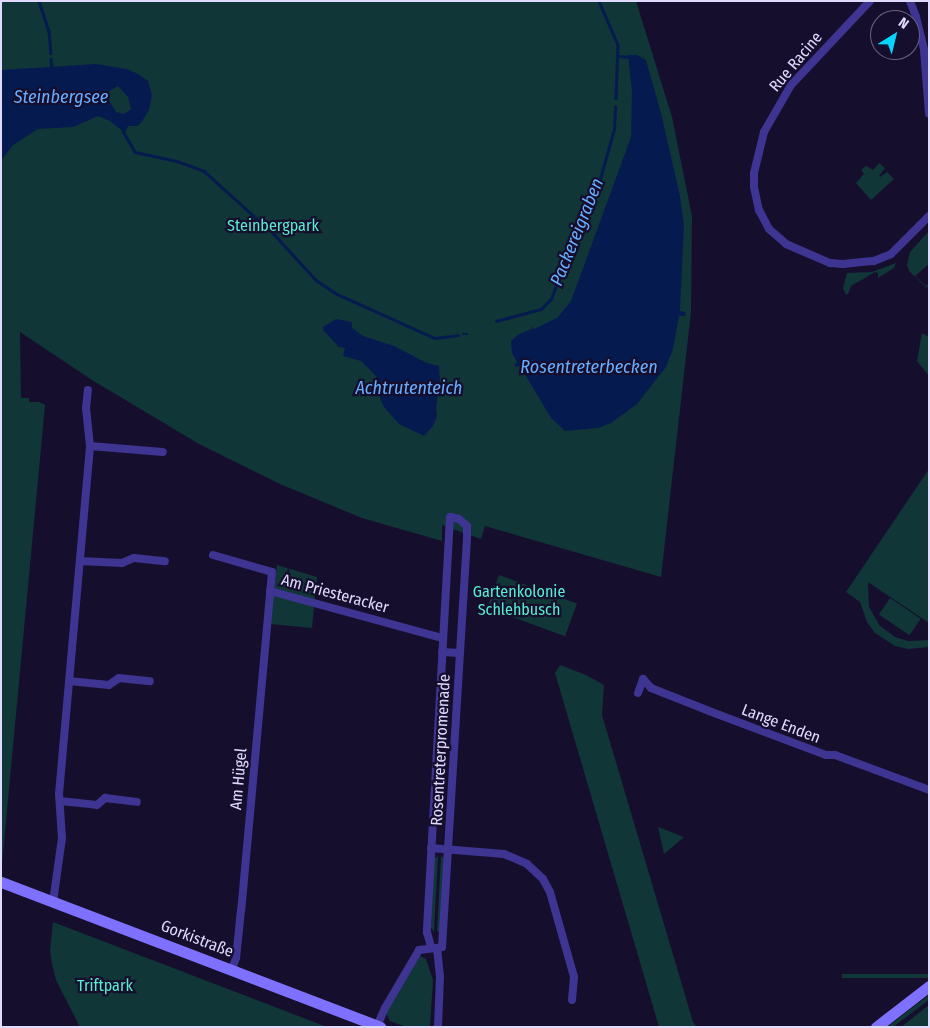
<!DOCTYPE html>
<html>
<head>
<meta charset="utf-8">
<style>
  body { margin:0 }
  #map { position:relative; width:930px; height:1028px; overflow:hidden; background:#160e2d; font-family:"Fira Sans Condensed",sans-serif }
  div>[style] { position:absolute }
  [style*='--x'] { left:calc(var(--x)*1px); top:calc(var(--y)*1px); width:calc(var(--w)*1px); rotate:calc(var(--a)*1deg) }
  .green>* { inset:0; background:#103638; transform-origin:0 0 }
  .water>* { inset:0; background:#051b4f }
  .stream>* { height:2.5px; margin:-1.25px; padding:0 1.25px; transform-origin:1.25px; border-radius:1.25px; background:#051b4f }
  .street>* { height:8px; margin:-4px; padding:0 4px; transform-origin:4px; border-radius:4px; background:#3e3491 }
  .secondary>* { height:11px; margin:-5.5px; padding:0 5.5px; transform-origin:5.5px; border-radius:5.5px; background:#7f71ff }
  span { translate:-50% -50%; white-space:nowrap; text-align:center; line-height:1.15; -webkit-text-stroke:4.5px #160e2d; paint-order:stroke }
  .street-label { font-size:16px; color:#e1daff }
  .park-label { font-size:16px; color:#58edd2 }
  .water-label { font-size:18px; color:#68aeff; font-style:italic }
  .frame { position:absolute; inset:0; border:2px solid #e1daff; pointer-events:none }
  .north { position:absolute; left:870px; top:10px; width:50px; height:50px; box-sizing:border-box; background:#160e2d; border:1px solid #676081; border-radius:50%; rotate:36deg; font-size:14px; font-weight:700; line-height:20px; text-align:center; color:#e1daff }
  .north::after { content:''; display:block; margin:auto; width:18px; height:22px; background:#06d4ff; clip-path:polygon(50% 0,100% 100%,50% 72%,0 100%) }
</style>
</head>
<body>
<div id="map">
  <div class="green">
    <i style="clip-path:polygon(1px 1px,636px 1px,672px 117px,692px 216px,691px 312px,661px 577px,485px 526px,481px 539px,442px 525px,442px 541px,362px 518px,280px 484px,199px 444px,92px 380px,20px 332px,21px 398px,29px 398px,29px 402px,39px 402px,45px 405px,1px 874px)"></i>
    <i style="clip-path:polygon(879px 163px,885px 168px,879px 176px,880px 177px,887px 172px,894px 179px,871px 200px,856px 183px,864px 174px,861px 170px,866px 166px,873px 170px)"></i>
    <i style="clip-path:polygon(929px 231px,928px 265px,915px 276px,926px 286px,929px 283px,927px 288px,909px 271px,907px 265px,910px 252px)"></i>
    <i style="clip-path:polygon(896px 263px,894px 268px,878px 278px,878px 273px,875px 272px,851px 286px,848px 294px,846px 295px,843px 288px,847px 273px,872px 272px)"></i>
    <i style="clip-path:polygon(922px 333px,929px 337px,929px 376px,917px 361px)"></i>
    <i style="clip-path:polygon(929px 469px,929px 623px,868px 582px,869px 607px,880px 626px,895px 637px,908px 641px,929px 640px,929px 647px,908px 649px,895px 646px,875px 633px,867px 622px,860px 602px,846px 592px)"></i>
    <i style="clip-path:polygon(277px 565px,317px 577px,312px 628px,270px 624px)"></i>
    <i style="left:499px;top:575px;width:83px;height:35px;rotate:20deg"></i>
    <i style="left:890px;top:598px;width:37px;height:20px;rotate:34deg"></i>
    <i style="clip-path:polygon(560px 665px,586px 675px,604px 685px,602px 715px,693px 1022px,697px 1027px,659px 1027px,555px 673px)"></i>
    <i style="clip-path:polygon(658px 827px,684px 837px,664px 854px)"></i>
    <i style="clip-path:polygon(438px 856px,434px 932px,431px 928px,434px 859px)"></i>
    <i style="clip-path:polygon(441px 856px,445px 858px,440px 931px,437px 932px)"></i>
    <i style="clip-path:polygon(53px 922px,327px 1027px,80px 1027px,56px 980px,52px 964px,50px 950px)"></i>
    <i style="clip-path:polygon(420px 956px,426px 959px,433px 980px,430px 1027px,406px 1027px,390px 1021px,386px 1013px)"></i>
    <i style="left:929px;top:974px;width:4px;height:87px;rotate:90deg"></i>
    <i style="clip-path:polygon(929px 995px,929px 1000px,893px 1027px,887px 1027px)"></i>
    <i style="clip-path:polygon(929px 1005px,929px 1027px,901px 1027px)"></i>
  </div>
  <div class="water">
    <i style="clip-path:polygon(628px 55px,637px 55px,646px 60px,661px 113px,680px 196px,684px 225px,680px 311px,686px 312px,685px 316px,679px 316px,673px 349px,666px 367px,637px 404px,611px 423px,598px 428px,565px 431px,551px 418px,520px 366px,516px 367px,514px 365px,517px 362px,512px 353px,511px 341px,519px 334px,532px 329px,531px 326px,534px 329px,557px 318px,571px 301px,631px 137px,632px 91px)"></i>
    <i style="clip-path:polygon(evenodd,96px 64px,127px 69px,138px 74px,148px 81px,152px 95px,149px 110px,141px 123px,137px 126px,128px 126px,125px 133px,110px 121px,98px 116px,73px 127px,38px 129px,13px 145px,1px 161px,1px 70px,96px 64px,118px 86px,128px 97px,131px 109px,124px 114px,116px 112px,110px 102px,108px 92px,118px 86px)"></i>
    <i style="clip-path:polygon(336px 319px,352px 322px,352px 328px,363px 336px,394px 346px,427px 363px,439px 366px,440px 381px,436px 408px,437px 416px,433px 426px,424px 436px,399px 424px,384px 407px,376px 388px,376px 376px,361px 361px,343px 356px,345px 348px,339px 347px,323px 330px,323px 327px)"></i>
  </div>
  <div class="stream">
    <i style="--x:39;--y:1;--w:32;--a:72"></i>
    <i style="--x:49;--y:31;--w:22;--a:85"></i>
    <i style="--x:599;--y:1;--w:48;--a:66.6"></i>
    <i style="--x:618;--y:45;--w:53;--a:92.2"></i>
    <i style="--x:618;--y:56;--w:13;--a:4"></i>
    <i style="--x:51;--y:59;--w:9;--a:84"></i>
    <i style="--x:123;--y:131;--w:24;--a:60"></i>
    <i style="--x:135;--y:152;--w:43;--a:12.1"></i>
    <i style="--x:177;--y:161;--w:29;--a:20"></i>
    <i style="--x:204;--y:171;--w:94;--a:42"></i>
    <i style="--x:274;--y:234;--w:62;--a:47.6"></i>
    <i style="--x:316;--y:280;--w:25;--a:34"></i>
    <i style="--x:337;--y:294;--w:107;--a:24.2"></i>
    <i style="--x:435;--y:338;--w:23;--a:-7"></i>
    <i style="--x:496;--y:321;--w:47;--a:-14.9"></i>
    <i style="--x:541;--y:309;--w:14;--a:-45"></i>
    <i style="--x:551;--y:299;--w:111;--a:-69.4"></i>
    <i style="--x:590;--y:195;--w:6;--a:-31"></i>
    <i style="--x:595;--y:192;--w:7;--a:-63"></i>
    <i style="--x:598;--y:186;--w:59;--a:-74.3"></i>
    <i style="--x:614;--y:129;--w:22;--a:-87"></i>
    <i style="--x:463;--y:334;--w:4;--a:0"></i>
  </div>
  <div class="street">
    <i style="--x:870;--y:1;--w:115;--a:133.2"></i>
    <i style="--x:791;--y:85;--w:54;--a:119.9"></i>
    <i style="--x:764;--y:132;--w:42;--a:103.7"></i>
    <i style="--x:754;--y:173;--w:14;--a:90"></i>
    <i style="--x:754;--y:187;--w:24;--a:78"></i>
    <i style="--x:759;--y:210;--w:21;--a:62"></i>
    <i style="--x:769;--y:229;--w:23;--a:41"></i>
    <i style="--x:786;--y:244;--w:48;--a:23.4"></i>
    <i style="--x:830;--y:263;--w:13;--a:4"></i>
    <i style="--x:843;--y:264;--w:31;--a:-6"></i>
    <i style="--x:874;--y:261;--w:18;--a:-22"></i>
    <i style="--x:891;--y:254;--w:54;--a:-45"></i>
    <i style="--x:910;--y:1;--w:17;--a:69"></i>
    <i style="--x:916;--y:17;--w:34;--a:76"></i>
    <i style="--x:924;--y:50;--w:64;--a:85.5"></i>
    <i style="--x:90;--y:446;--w:73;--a:4.7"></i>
    <i style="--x:213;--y:555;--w:61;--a:16.1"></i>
    <i style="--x:272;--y:572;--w:339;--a:95.2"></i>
    <i style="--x:241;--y:910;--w:48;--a:95.9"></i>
    <i style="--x:236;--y:958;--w:12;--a:110"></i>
    <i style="--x:80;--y:561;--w:42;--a:2.7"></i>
    <i style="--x:122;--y:563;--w:13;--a:-23"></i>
    <i style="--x:134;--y:558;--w:31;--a:6"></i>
    <i style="--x:270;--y:591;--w:178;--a:15.3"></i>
    <i style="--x:442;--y:652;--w:18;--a:3"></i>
    <i style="--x:69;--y:681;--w:40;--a:5.7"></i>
    <i style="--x:109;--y:685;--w:12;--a:-35"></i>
    <i style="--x:119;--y:678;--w:31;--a:6"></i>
    <i style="--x:638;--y:693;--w:15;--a:-70"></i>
    <i style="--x:643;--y:679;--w:12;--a:48"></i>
    <i style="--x:651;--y:688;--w:62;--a:21.6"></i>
    <i style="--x:709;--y:711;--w:125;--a:20.6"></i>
    <i style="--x:826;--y:755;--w:9;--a:0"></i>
    <i style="--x:835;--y:755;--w:100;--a:20.4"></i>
    <i style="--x:60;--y:801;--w:37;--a:6"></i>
    <i style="--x:97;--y:805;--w:11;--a:-41"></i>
    <i style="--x:105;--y:798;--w:32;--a:7"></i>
    <i style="--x:431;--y:848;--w:73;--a:4.7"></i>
    <i style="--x:504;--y:854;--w:25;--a:23"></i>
    <i style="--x:527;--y:864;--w:22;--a:43"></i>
    <i style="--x:543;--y:879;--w:15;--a:62"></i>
    <i style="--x:550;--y:892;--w:88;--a:74.2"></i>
    <i style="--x:574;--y:977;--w:23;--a:95"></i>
    <i style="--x:53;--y:902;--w:65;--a:-82"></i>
    <i style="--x:62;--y:838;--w:44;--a:-93.9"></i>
    <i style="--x:59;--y:794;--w:349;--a:-84.9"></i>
    <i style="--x:90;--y:446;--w:38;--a:-96"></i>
    <i style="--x:86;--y:408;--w:18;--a:-84"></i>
    <i style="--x:437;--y:948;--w:29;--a:84"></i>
    <i style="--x:440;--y:977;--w:50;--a:92.3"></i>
    <i style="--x:377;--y:1026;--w:20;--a:-66"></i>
    <i style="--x:385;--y:1008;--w:67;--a:-59.6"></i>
    <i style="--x:419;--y:950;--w:23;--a:-7"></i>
    <i style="--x:442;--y:947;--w:410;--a:-86.5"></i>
    <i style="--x:467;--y:538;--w:12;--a:-90"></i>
    <i style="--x:467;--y:526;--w:11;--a:-139"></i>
    <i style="--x:459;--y:519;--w:9;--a:-167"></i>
    <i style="--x:450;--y:517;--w:416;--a:93.2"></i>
    <i style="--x:427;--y:932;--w:16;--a:75"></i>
  </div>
  <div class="secondary">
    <i style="--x:1;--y:882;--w:406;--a:20.9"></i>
    <i style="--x:876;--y:1027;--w:67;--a:-37.7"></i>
  </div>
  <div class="street-label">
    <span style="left:796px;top:62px;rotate:-50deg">Rue Racine</span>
    <span style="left:335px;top:594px;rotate:15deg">Am Priesteracker</span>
    <span style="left:781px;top:724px;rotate:21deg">Lange Enden</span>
    <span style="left:441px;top:750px;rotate:-87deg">Rosentreterpromenade</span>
    <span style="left:239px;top:779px;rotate:-85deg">Am Hügel</span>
    <span style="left:197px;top:939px;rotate:21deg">Gorkistraße</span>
  </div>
  <div class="park-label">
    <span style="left:273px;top:226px">Steinbergpark</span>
    <span style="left:519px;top:601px">Gartenkolonie<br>Schlehbusch</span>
    <span style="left:105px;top:986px">Triftpark</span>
  </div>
  <div class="water-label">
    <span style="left:61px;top:97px">Steinbergsee</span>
    <span style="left:577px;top:232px;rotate:-68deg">Packereigraben</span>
    <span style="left:589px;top:367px">Rosentreterbecken</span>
    <span style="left:409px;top:388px">Achtrutenteich</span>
  </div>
  <div class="frame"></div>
  <div class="north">N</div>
</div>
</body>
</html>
